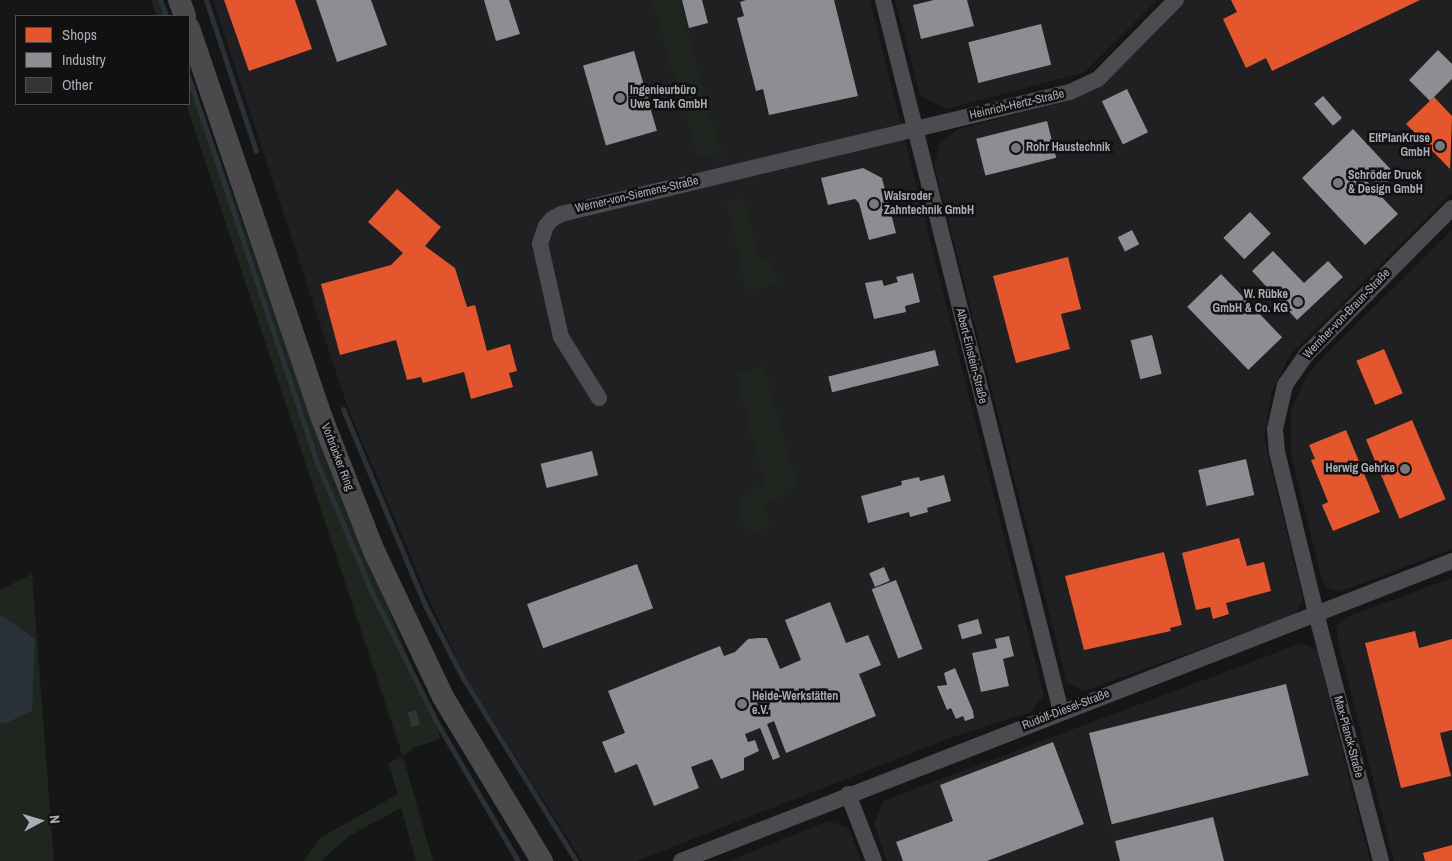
<!DOCTYPE html>
<html>
<head>
<meta charset="utf-8">
<style>
  body { margin:0 }
  #map { position:relative; width:1452px; height:861px; overflow:hidden; background:#161617; font-family:"Archivo Narrow",sans-serif }
  div>[style] { position:absolute }
  [style*='--x'] { left:calc(var(--x)*1px); top:calc(var(--y)*1px); width:calc(var(--w)*1px); rotate:calc(var(--a)*1deg) }
  .built>* { inset:0; background:#202022 }
  .green>* { inset:0; background:#1f251f }
  .water>* { inset:0; background:#2a3238 }
  .shops>* { inset:0; background:#e4572e; transform-origin:0 0 }
  .industry>* { inset:0; background:#8d8d92; transform-origin:0 0 }
  .stream>* { height:5px; margin:-2.5px; padding:0 2.5px; transform-origin:2.5px; border-radius:2.5px; background:#2a3238 }
  .building>* { inset:0; background:#343436; transform-origin:0 0 }
  .minor>* { height:16px; margin:-8px; padding:0 8px; transform-origin:8px; border-radius:8px; background:#4b4c4f }
  .secondary>* { height:22px; margin:-11px; padding:0 11px; transform-origin:11px; border-radius:11px; background:#4a4a4d }
  .dots>* { width:14px; height:14px; translate:-50% -50%; box-sizing:border-box; border:2px solid #111112; border-radius:50% }
  span { translate:-50% -50%; white-space:nowrap; text-align:center; line-height:1.15; -webkit-text-stroke:5px #111112; paint-order:stroke }
  .poi-label { font-size:12px; color:#a8adb7; font-weight:700 }
  .left { translate:0 -50%; text-align:left }
  .right { translate:-100% -50%; text-align:right }
  .street-label { font-size:12px; color:#a8adb7 }
  .legend { position:absolute; left:15px; top:15px; width:175px; height:90px; box-sizing:border-box; background:#111112; border:1px solid #4d4f54; margin:0; padding:6px 9px; list-style:none; font-size:15px; color:#a8adb7 }
  .legend li { display:flex; align-items:center; gap:10px; height:25px }
  .legend b { width:25px; border:1px solid #4d4f54 }
  .north { position:absolute; left:15px; top:796px; width:50px; height:50px; -webkit-text-stroke:4px #111112; paint-order:stroke; rotate:84deg; font-size:14px; font-weight:700; line-height:20px; text-align:center; color:#a8adb7 }
  .north::after { content:''; display:block; margin:auto; width:18px; height:22px; background:#a8adb7; clip-path:polygon(50% 0,100% 100%,50% 72%,0 100%) }
</style>
</head>
<body>
<div id="map">
  <div class="built">
    <i style="clip-path:polygon(213px 0,870px 0,1044px 695px,1031px 712px,950px 738px,637px 861px,582px 861px,466px 678px,426px 593px,347px 405px)"></i>
    <i style="clip-path:polygon(895px 0,1157px 0,1085px 72px,947px 109px,920px 96px)"></i>
    <i style="clip-path:polygon(1181px 0,1452px 0,1452px 193px,1290px 355px,1271px 394px,1264px 438px,1303px 599px,1296px 614px,1084px 691px,1067px 683px,934px 165px,940px 143px,959px 129px,1063px 102px,1096px 89px)"></i>
    <i style="clip-path:polygon(1452px 230px,1452px 549px,1339px 592px,1327px 588px,1322px 580px,1291px 455px,1291px 411px,1307px 375px,1323px 357px)"></i>
    <i style="clip-path:polygon(1452px 578px,1452px 861px,1394px 861px,1338px 643px,1337px 626px,1347px 617px)"></i>
    <i style="clip-path:polygon(1302px 643px,1317px 650px,1370px 861px,887px 861px,874px 824px,883px 801px)"></i>
    <i style="clip-path:polygon(828px 821px,848px 827px,861px 861px,729px 861px)"></i>
  </div>
  <div class="green">
    <i style="clip-path:polygon(151px 0,163px 0,169px 16px,157px 16px)"></i>
    <i style="clip-path:polygon(652px 0,678px 0,721px 153px,699px 158px)"></i>
    <i style="clip-path:polygon(189px 72px,313px 421px,441px 739px,413px 748px,403px 757px,433px 861px,416px 861px,401px 808px,349px 836px,321px 861px,303px 861px,320px 838px,398px 794px,388px 763px,403px 757px,186px 104px)"></i>
    <i style="clip-path:polygon(744px 198px,759px 262px,772px 259px,778px 284px,747px 292px,727px 202px)"></i>
    <i style="clip-path:polygon(764px 367px,797px 485px,763px 505px,770px 525px,748px 535px,737px 501px,764px 483px,736px 374px)"></i>
    <i style="clip-path:polygon(32px 574px,54px 861px,0 861px,0 723px,4px 724px,35px 639px,0 614px,0 590px)"></i>
  </div>
  <div class="water">
    <i style="clip-path:polygon(0 614px,35px 639px,32px 711px,4px 724px,0 723px)"></i>
  </div>
  <div class="shops">
    <i style="clip-path:polygon(224px 0,295px 0,312px 49px,249px 71px)"></i>
    <i style="clip-path:polygon(1231px 0,1420px 0,1272px 71px,1266px 58px,1246px 68px,1223px 19px,1237px 12px)"></i>
    <i style="clip-path:polygon(1434px 97px,1452px 116px,1450px 169px,1406px 124px)"></i>
    <i style="clip-path:polygon(397px 189px,441px 227px,425px 246px,455px 268px,467px 307px,475px 305px,487px 351px,510px 344px,517px 371px,509px 373px,513px 387px,471px 399px,464px 372px,423px 383px,421px 377px,407px 380px,396px 340px,340px 355px,321px 284px,391px 265px,403px 253px,368px 222px)"></i>
    <i style="clip-path:polygon(1068px 257px,1081px 309px,1061px 314px,1070px 349px,1016px 363px,993px 276px)"></i>
    <i style="left:1384px;top:349px;width:48px;height:30px;rotate:67deg"></i>
    <i style="left:1412px;top:420px;width:86px;height:50px;rotate:67deg"></i>
    <i style="clip-path:polygon(1346px 430px,1380px 512px,1333px 531px,1322px 505px,1328px 502px,1311px 460px,1315px 459px,1309px 445px)"></i>
    <i style="clip-path:polygon(1239px 538px,1247px 566px,1264px 562px,1271px 591px,1226px 603px,1229px 614px,1213px 619px,1210px 607px,1196px 610px,1182px 553px)"></i>
    <i style="clip-path:polygon(1164px 552px,1182px 625px,1170px 628px,1171px 631px,1084px 650px,1065px 576px)"></i>
    <i style="clip-path:polygon(1415px 631px,1419px 648px,1452px 639px,1452px 730px,1440px 733px,1451px 776px,1401px 788px,1365px 643px)"></i>
    <i style="clip-path:polygon(1452px 845px,1452px 861px,1425px 861px,1423px 853px)"></i>
  </div>
  <div class="industry">
    <i style="clip-path:polygon(316px 0,371px 0,387px 45px,337px 62px)"></i>
    <i style="clip-path:polygon(484px 0,509px 0,520px 34px,496px 41px)"></i>
    <i style="clip-path:polygon(682px 0,702px 0,708px 23px,689px 28px)"></i>
    <i style="clip-path:polygon(746px 0,834px 0,858px 96px,769px 115px,763px 89px,756px 91px,737px 18px,744px 16px,740px 2px)"></i>
    <i style="clip-path:polygon(934px 0,967px 0,974px 26px,921px 39px,913px 5px)"></i>
    <i style="left:1041px;top:24px;width:42px;height:75px;rotate:76deg"></i>
    <i style="clip-path:polygon(1438px 50px,1452px 64px,1452px 79px,1430px 101px,1409px 80px)"></i>
    <i style="left:634px;top:51px;width:83px;height:53px;rotate:74deg"></i>
    <i style="left:1127px;top:89px;width:48px;height:28px;rotate:64deg"></i>
    <i style="left:1323px;top:96px;width:29px;height:12px;rotate:49deg"></i>
    <i style="left:1047px;top:121px;width:38px;height:73px;rotate:76deg"></i>
    <i style="clip-path:polygon(1353px 129px,1395px 174px,1381px 188px,1361px 168px,1357px 171px,1398px 214px,1365px 245px,1302px 178px)"></i>
    <i style="clip-path:polygon(863px 168px,882px 178px,896px 233px,869px 240px,859px 203px,855px 199px,828px 205px,821px 178px)"></i>
    <i style="left:1250px;top:212px;width:30px;height:37px;rotate:46deg"></i>
    <i style="left:1132px;top:230px;width:16px;height:16px;rotate:63deg"></i>
    <i style="clip-path:polygon(1273px 251px,1304px 283px,1328px 261px,1343px 277px,1297px 320px,1252px 271px)"></i>
    <i style="clip-path:polygon(913px 273px,920px 302px,905px 306px,906px 312px,874px 319px,865px 283px,882px 280px,884px 286px,898px 282px,896px 277px)"></i>
    <i style="left:1221px;top:274px;width:88px;height:47px;rotate:46deg"></i>
    <i style="left:1152px;top:335px;width:40px;height:22px;rotate:76deg"></i>
    <i style="left:935px;top:350px;width:16px;height:110px;rotate:76deg"></i>
    <i style="left:592px;top:451px;width:25px;height:53px;rotate:76deg"></i>
    <i style="left:1246px;top:459px;width:37px;height:49px;rotate:77deg"></i>
    <i style="clip-path:polygon(944px 475px,951px 501px,927px 508px,928px 512px,910px 517px,909px 512px,868px 523px,861px 496px,902px 485px,901px 481px,919px 477px,920px 481px)"></i>
    <i style="left:637px;top:564px;width:47px;height:117px;rotate:70deg"></i>
    <i style="left:884px;top:567px;width:15px;height:16px;rotate:67deg"></i>
    <i style="left:896px;top:580px;width:74px;height:26px;rotate:69deg"></i>
    <i style="clip-path:polygon(830px 602px,846px 643px,868px 635px,881px 665px,859px 674px,876px 716px,786px 753px,774px 721px,767px 724px,780px 757px,773px 760px,760px 728px,745px 734px,748px 742px,755px 740px,759px 751px,744px 758px,744px 770px,721px 779px,712px 759px,691px 767px,699px 788px,654px 806px,637px 764px,615px 773px,602px 742px,625px 733px,608px 691px,720px 646px,724px 656px,735px 652px,748px 639px,759px 638px,767px 638px,780px 669px,801px 660px,785px 620px)"></i>
    <i style="left:978px;top:619px;width:15px;height:21px;rotate:74deg"></i>
    <i style="clip-path:polygon(1009px 636px,1014px 656px,1003px 659px,1009px 686px,981px 692px,972px 653px,997px 648px,995px 639px)"></i>
    <i style="clip-path:polygon(955px 668px,973px 711px,974px 718px,965px 721px,963px 716px,956px 719px,951px 708px,947px 710px,937px 686px,947px 685px,944px 673px)"></i>
    <i style="left:1286px;top:684px;width:94px;height:203px;rotate:76deg"></i>
    <i style="clip-path:polygon(1053px 742px,1084px 824px,987px 861px,903px 861px,896px 842px,953px 821px,940px 785px)"></i>
    <i style="clip-path:polygon(1213px 817px,1224px 861px,1120px 861px,1115px 841px)"></i>
  </div>
  <div class="stream">
    <i style="--x:160;--y:0;--w:17;--a:69"></i>
    <i style="--x:206;--y:0;--w:159;--a:71.7"></i>
    <i style="--x:189;--y:78;--w:403;--a:71.6"></i>
    <i style="--x:316;--y:460;--w:149;--a:67.1"></i>
    <i style="--x:374;--y:597;--w:141;--a:63.4"></i>
    <i style="--x:437;--y:723;--w:160;--a:59.6"></i>
    <i style="--x:343;--y:409;--w:212;--a:67.3"></i>
    <i style="--x:425;--y:605;--w:82;--a:62.5"></i>
    <i style="--x:463;--y:678;--w:215;--a:58.3"></i>
  </div>
  <div class="building">
    <i style="left:416px;top:710px;width:15px;height:9px;rotate:74deg"></i>
  </div>
  <div class="minor">
    <i style="--x:883;--y:0;--w:734;--a:75.96"></i>
    <i style="--x:599;--y:398;--w:72;--a:-121.9"></i>
    <i style="--x:561;--y:337;--w:95;--a:-102.7"></i>
    <i style="--x:540;--y:244;--w:19;--a:-72"></i>
    <i style="--x:546;--y:226;--w:9;--a:-49"></i>
    <i style="--x:552;--y:219;--w:10;--a:-29"></i>
    <i style="--x:561;--y:214;--w:523;--a:-13.48"></i>
    <i style="--x:1070;--y:92;--w:31;--a:-25"></i>
    <i style="--x:1098;--y:79;--w:111;--a:-45.4"></i>
    <i style="--x:848;--y:794;--w:72;--a:68.8"></i>
    <i style="--x:681;--y:861;--w:827;--a:-21.26"></i>
    <i style="--x:1381;--y:861;--w:256;--a:-104.7"></i>
    <i style="--x:1316;--y:613;--w:166;--a:-103.6"></i>
    <i style="--x:1277;--y:452;--w:23;--a:-95"></i>
    <i style="--x:1275;--y:429;--w:45;--a:-77.2"></i>
    <i style="--x:1285;--y:385;--w:37;--a:-55"></i>
    <i style="--x:1306;--y:355;--w:207;--a:-45.2"></i>
  </div>
  <div class="secondary">
    <i style="--x:179;--y:0;--w:17;--a:69"></i>
    <i style="--x:189;--y:28;--w:410;--a:71.2"></i>
    <i style="--x:321;--y:416;--w:145;--a:68.6"></i>
    <i style="--x:374;--y:551;--w:161;--a:64.7"></i>
    <i style="--x:443;--y:697;--w:192;--a:58.9"></i>
  </div>
  <div class="dots">
    <i style="left:620px;top:98px;background:#75787f"></i>
    <i style="left:1440px;top:146px;background:#75787f"></i>
    <i style="left:1016px;top:148px;background:#75787f"></i>
    <i style="left:1338px;top:183px;background:#75787f"></i>
    <i style="left:874px;top:204px;background:#75787f"></i>
    <i style="left:1298px;top:302px;background:#75787f"></i>
    <i style="left:1405px;top:469px;background:#75787f"></i>
    <i style="left:742px;top:704px;background:#75787f"></i>
  </div>
  <div class="poi-label">
    <span class="left" style="left:630px;top:98px">Ingenieurbüro<br>Uwe Tank GmbH</span>
    <span class="right" style="left:1430px;top:146px">EltPlanKruse<br>GmbH</span>
    <span class="left" style="left:1026px;top:148px">Rohr Haustechnik</span>
    <span class="left" style="left:1348px;top:183px">Schröder Druck<br>&amp; Design GmbH</span>
    <span class="left" style="left:884px;top:204px">Walsroder<br>Zahntechnik GmbH</span>
    <span class="right" style="left:1288px;top:302px">W. Rübke<br>GmbH &amp; Co. KG</span>
    <span class="right" style="left:1395px;top:469px">Herwig Gehrke</span>
    <span class="left" style="left:752px;top:704px">Heide-Werkstätten<br>e.V.</span>
  </div>
  <div class="street-label">
    <span style="left:1017px;top:105px;rotate:-13deg">Heinrich-Hertz-Straße</span>
    <span style="left:637px;top:195px;rotate:-13deg">Werner-von-Siemens-Straße</span>
    <span style="left:1347px;top:314px;rotate:-46deg">Wernher-von-Braun-Straße</span>
    <span style="left:971px;top:356px;rotate:76deg">Albert-Einstein-Straße</span>
    <span style="left:337px;top:457px;rotate:69deg">Vorbrücker Ring</span>
    <span style="left:1066px;top:710px;rotate:-21deg">Rudolf-Diesel-Straße</span>
    <span style="left:1348px;top:737px;rotate:75deg">Max-Planck-Straße</span>
  </div>
  <ul class="legend">
  <li><b style="height:14px;background:#e4572e"></b>Shops</li>
  <li><b style="height:14px;background:#8d8d92"></b>Industry</li>
  <li><b style="height:14px;background:#343436"></b>Other</li>
  </ul>
  <div class="north">N</div>
</div>
</body>
</html>
